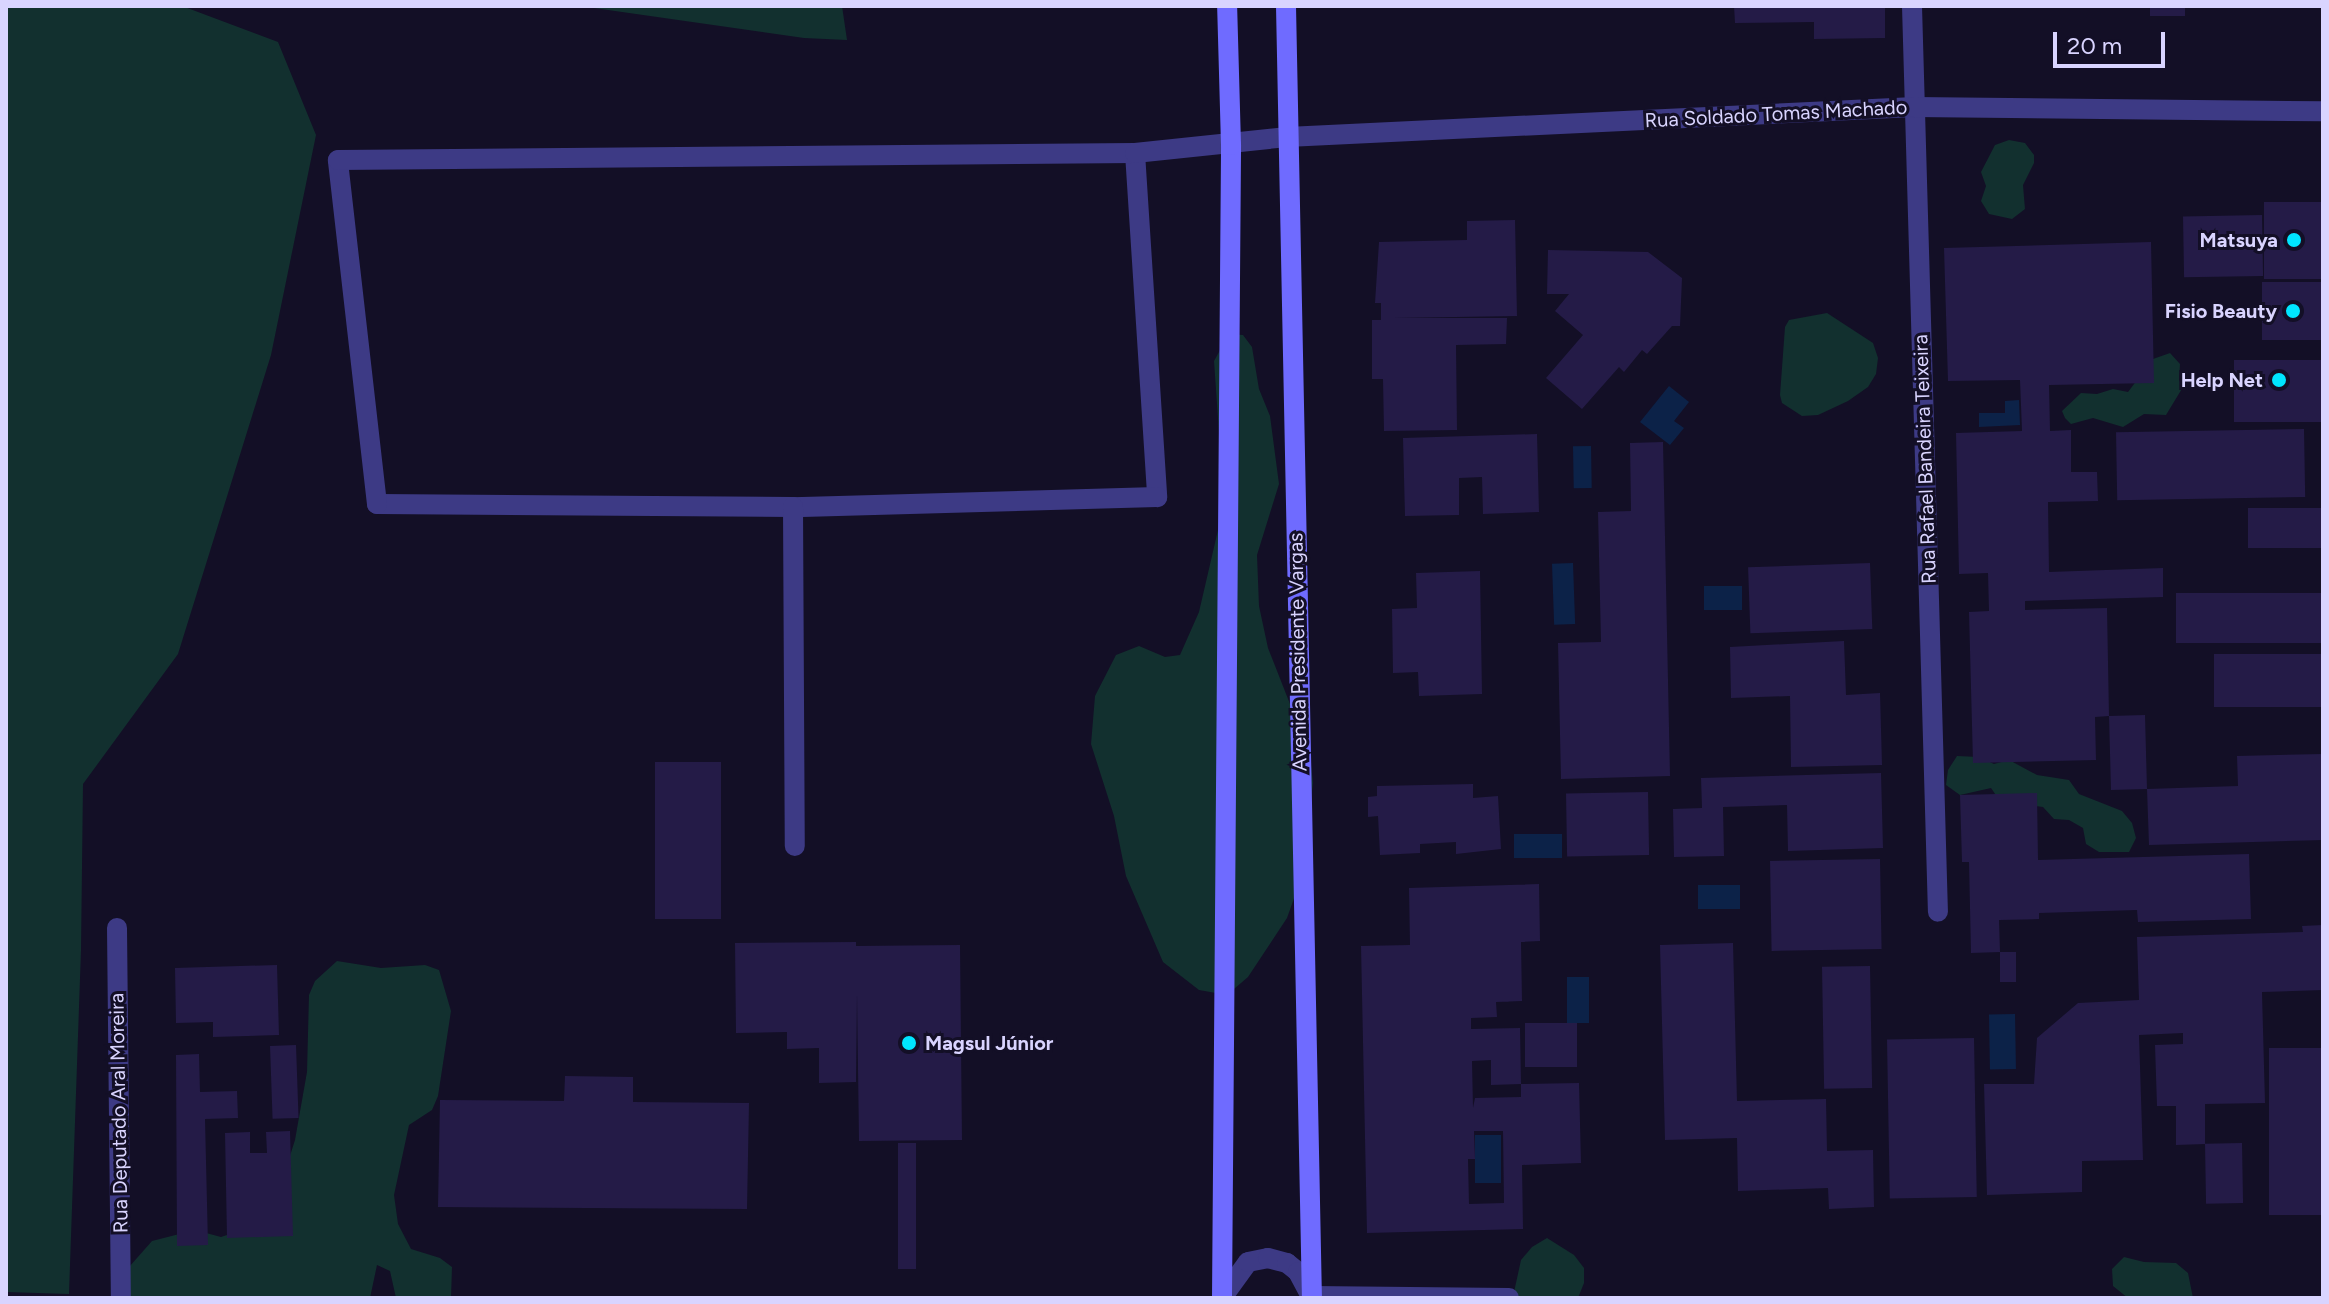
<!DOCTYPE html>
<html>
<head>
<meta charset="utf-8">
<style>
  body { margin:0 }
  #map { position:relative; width:2329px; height:1304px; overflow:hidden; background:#130f26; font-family:Figtree,sans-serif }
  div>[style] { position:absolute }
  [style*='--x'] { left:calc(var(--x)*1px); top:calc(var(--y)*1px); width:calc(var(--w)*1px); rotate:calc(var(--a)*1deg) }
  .green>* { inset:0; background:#12302f }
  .water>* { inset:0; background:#0c2248; transform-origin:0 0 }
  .building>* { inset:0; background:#241b47; transform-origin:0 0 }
  .minor>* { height:20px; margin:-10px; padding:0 10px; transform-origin:10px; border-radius:10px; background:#3d3a85 }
  .tertiary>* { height:20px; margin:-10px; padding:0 10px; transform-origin:10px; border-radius:10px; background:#3d3a85 }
  .secondary>* { height:20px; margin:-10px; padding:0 10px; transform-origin:10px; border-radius:10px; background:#6f6bff }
  .dots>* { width:22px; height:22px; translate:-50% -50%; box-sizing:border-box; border:4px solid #130f26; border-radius:50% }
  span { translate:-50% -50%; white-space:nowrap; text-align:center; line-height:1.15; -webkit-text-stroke:6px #130f26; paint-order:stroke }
  .street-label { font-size:20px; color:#d9d4ff }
  .poi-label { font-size:20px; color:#d9d4ff; font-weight:700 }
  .right { translate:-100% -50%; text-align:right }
  .left { translate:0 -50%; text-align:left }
  .frame { position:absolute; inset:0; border:8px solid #d9d4ff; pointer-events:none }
  .scale { position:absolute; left:2053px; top:32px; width:112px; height:36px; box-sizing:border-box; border:4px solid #d9d4ff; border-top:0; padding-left:10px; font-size:24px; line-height:28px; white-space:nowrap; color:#d9d4ff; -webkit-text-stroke:6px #130f26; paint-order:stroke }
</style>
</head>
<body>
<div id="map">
  <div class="green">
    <i style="clip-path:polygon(6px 6px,182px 6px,278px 42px,316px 135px,271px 355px,178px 654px,83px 784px,81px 950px,69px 1294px,6px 1292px)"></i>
    <i style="clip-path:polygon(580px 6px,842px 6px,847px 40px,804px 38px)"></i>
    <i style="clip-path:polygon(2009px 140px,2025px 143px,2034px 155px,2034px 163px,2023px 185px,2025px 209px,2012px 219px,1989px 214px,1981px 201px,1986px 186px,1981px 172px,1995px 145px)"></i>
    <i style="clip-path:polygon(1827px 313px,1873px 343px,1878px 358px,1876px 374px,1868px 387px,1848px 401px,1818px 415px,1802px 416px,1782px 403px,1780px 395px,1785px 327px,1789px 320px)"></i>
    <i style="clip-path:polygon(1229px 334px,1243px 335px,1252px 347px,1259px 389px,1270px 416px,1279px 484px,1257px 555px,1259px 606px,1268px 648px,1310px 755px,1313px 783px,1302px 876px,1287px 918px,1248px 977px,1227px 995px,1199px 990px,1163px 962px,1126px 876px,1114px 816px,1091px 744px,1095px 696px,1116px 655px,1139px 646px,1165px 657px,1180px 655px,1199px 612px,1224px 504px,1214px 361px)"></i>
    <i style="clip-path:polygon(2170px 353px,2180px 364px,2179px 380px,2183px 387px,2166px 415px,2144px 414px,2123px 427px,2093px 418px,2071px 424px,2065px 418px,2062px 411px,2081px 393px,2097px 394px,2113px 389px,2128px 392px,2153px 359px)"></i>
    <i style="clip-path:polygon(1957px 756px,1979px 757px,1994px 764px,2009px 760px,2037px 775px,2069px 780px,2079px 794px,2122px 811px,2132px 823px,2136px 838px,2129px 852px,2099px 852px,2086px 844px,2083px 828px,2069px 820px,2054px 819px,2043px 807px,2000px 801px,1991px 788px,1960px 795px,1946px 785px,1948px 770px)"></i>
    <i style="clip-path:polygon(337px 961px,381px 968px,425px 965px,439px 970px,451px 1011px,438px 1096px,432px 1110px,409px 1125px,394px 1195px,398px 1224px,411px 1249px,440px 1258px,452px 1267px,451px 1298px,396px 1298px,390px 1271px,377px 1265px,370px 1298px,125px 1298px,122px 1275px,152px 1241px,195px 1230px,221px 1237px,239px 1231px,276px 1200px,295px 1140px,307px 1072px,309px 995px,315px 981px)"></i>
    <i style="clip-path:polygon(1547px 1238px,1574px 1255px,1584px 1268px,1584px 1283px,1578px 1298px,1519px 1298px,1514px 1292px,1521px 1260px,1532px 1247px)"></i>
    <i style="clip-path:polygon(2124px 1257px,2144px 1262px,2176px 1263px,2188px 1273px,2193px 1298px,2128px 1298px,2113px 1286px,2112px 1269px)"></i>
  </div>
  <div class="water">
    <i style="clip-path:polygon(1669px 386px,1689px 402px,1674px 421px,1684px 428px,1670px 445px,1640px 422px)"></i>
    <i style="clip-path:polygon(2019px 400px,2020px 425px,1979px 427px,1979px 413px,2005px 413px,2005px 401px)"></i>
    <i style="left:1591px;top:446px;width:42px;height:18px;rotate:89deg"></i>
    <i style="left:1573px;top:563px;width:61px;height:21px;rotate:88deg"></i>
    <i style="left:1742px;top:586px;width:24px;height:38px;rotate:90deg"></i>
    <i style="left:1562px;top:834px;width:24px;height:48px;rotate:90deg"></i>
    <i style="left:1740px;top:885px;width:24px;height:42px;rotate:90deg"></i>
    <i style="left:1567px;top:977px;width:22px;height:46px"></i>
    <i style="left:2015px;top:1014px;width:55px;height:26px;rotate:89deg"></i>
    <i style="left:1475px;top:1135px;width:26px;height:48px"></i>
  </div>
  <div class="building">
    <i style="clip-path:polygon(1734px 6px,1885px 6px,1885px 38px,1814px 39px,1814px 22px,1735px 23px)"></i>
    <i style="left:2150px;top:6px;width:35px;height:10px"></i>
    <i style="left:2264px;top:202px;width:59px;height:77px"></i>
    <i style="left:2262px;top:215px;width:61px;height:79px;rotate:89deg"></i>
    <i style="clip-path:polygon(1515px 220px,1517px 316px,1393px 318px,1507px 318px,1506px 344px,1456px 345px,1457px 430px,1384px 431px,1383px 379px,1372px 379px,1372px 320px,1381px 320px,1381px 303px,1375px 303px,1379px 242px,1467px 240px,1467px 221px)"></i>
    <i style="clip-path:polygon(2151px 242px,2154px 383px,2049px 385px,2050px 431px,2071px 430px,2071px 472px,2097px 472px,2098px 501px,2048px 502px,2049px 572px,2163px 568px,2163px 597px,2025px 601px,2025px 610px,2107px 608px,2109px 716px,2145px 715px,2147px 789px,2111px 790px,2109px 716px,2095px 717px,2096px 760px,1973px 763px,1969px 612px,1989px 611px,1988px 573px,1959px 574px,1956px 433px,2022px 431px,2020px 380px,1948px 381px,1944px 248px)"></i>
    <i style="clip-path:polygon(1548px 250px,1648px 252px,1682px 278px,1680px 326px,1672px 326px,1647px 354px,1642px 350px,1624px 372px,1619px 367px,1582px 409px,1546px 378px,1583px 335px,1555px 311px,1569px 294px,1547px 294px)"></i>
    <i style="left:2262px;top:282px;width:61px;height:58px"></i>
    <i style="left:2323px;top:360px;width:62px;height:89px;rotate:90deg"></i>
    <i style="left:2304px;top:429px;width:68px;height:188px;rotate:89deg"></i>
    <i style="clip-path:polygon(1537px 434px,1539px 512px,1483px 514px,1482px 477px,1459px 478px,1459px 515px,1405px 516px,1403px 438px)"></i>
    <i style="clip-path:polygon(1663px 442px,1670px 776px,1561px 779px,1558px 643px,1601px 642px,1598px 512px,1631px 511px,1630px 443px)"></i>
    <i style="left:2323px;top:508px;width:40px;height:75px;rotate:90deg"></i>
    <i style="left:1870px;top:563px;width:66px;height:122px;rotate:88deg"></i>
    <i style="clip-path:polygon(1480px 571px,1482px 694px,1419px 696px,1418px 672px,1393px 673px,1392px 609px,1417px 608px,1416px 573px)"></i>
    <i style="left:2323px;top:593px;width:50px;height:147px;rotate:90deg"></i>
    <i style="clip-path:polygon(1844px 641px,1846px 695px,1880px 693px,1882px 765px,1791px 767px,1790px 696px,1731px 698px,1730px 647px)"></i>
    <i style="left:2323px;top:654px;width:53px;height:109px;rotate:90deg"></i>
    <i style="clip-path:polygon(2323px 754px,2323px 840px,2149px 845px,2147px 789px,2238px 786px,2237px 756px)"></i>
    <i style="left:721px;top:762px;width:157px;height:66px;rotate:90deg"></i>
    <i style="clip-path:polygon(1881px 773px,1883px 848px,1788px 851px,1787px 805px,1723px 807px,1724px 856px,1674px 857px,1673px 809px,1702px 808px,1701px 778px)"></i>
    <i style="clip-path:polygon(1473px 784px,1473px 798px,1498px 796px,1501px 849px,1456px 854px,1456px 842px,1420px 844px,1420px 853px,1380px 855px,1378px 816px,1368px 817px,1368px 797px,1377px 796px,1377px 786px)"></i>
    <i style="left:1648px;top:792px;width:63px;height:82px;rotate:89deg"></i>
    <i style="clip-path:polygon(2037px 793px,2038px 860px,2249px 854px,2251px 919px,2138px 922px,2137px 910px,2039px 913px,2039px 919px,1999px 920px,2000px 952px,1971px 953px,1969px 862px,1962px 862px,1960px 795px)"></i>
    <i style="left:1880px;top:859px;width:90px;height:110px;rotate:89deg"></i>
    <i style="clip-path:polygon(evenodd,1539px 884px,1540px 941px,1521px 942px,1522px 1001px,1496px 1002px,1497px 1017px,1471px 1018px,1471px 1029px,1520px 1028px,1521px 1084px,1491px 1085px,1491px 1060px,1472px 1061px,1473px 1108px,1475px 1098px,1521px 1097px,1521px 1084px,1579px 1083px,1581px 1163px,1522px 1165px,1523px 1229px,1367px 1233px,1361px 946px,1410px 945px,1409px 888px,1539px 884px,1474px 1131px,1503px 1131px,1504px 1203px,1469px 1204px,1468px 1159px,1475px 1159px,1474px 1131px)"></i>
    <i style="clip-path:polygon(2323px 925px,2323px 990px,2262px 992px,2265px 1103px,2205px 1104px,2205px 1144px,2176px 1145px,2176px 1106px,2157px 1106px,2155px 1045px,2183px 1044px,2183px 1033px,2139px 1035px,2143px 1160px,2082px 1161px,2082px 1192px,1987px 1195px,1984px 1084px,2034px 1084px,2037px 1038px,2078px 1003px,2139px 1000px,2137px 937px,2303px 932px,2302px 926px)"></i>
    <i style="clip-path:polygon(856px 942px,856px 946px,960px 945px,962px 1140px,859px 1141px,857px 994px,856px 1082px,819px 1083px,819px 1048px,787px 1049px,787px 1032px,736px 1033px,735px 943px)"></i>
    <i style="clip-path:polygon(1733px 943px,1737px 1101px,1826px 1099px,1827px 1151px,1873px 1150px,1874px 1207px,1829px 1209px,1828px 1188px,1738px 1191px,1737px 1138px,1665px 1140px,1660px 945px)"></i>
    <i style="left:2000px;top:952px;width:16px;height:30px"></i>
    <i style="clip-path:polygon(277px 965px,279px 1035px,213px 1037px,213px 1022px,176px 1023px,175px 968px)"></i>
    <i style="left:1870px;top:966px;width:122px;height:48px;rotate:89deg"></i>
    <i style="left:1577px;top:1023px;width:44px;height:52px;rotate:90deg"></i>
    <i style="left:1974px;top:1038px;width:159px;height:87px;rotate:89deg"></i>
    <i style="left:296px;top:1045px;width:73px;height:26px;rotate:88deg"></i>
    <i style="left:2323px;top:1048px;width:167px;height:54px;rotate:90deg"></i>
    <i style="clip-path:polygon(199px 1054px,200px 1092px,237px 1091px,238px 1118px,205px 1119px,208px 1245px,177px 1246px,176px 1055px)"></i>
    <i style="clip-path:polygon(565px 1076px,633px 1077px,633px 1102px,749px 1103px,747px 1209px,438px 1207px,440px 1100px,564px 1101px)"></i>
    <i style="clip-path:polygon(290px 1131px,293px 1236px,227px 1238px,225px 1133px,250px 1132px,250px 1153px,267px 1153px,266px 1132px)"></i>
    <i style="left:898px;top:1143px;width:18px;height:126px"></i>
    <i style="left:2242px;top:1143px;width:60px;height:37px;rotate:89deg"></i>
  </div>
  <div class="minor">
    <i style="--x:1912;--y:6;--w:906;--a:88.36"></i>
    <i style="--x:1135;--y:153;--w:345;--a:86.3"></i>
    <i style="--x:1157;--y:497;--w:364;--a:178.4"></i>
    <i style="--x:793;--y:507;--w:416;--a:-179.6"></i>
    <i style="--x:377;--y:504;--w:346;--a:-96.5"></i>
    <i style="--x:338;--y:160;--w:797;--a:-0.5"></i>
    <i style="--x:1135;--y:153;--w:153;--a:-6"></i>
    <i style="--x:1287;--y:137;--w:628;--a:-2.74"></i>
    <i style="--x:1914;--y:107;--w:409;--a:0.6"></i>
    <i style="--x:793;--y:507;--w:339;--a:89.7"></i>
    <i style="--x:117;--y:928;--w:370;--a:89.4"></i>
    <i style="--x:1312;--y:1296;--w:197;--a:0.6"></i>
  </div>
  <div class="tertiary">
    <i style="--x:1222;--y:1298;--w:44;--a:-54.2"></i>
    <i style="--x:1248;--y:1262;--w:20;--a:-11"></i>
    <i style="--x:1268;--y:1258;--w:20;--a:15"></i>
    <i style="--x:1287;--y:1263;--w:14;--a:39"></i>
    <i style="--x:1298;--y:1272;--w:30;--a:62"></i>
  </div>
  <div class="secondary">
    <i style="--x:1286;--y:6;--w:1292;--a:88.85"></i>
    <i style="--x:1222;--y:1298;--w:1153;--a:-89.55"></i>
    <i style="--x:1231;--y:145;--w:139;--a:-91.6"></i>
  </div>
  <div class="dots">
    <i style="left:2294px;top:240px;background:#00e5ff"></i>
    <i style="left:2293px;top:311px;background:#00e5ff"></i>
    <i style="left:2279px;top:380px;background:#00e5ff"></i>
    <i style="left:909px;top:1043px;background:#00e5ff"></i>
  </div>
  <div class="street-label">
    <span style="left:1776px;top:114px;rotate:-3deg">Rua Soldado Tomas Machado</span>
    <span style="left:1925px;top:459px;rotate:-92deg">Rua Rafael Bandeira Teixeira</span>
    <span style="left:1298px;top:652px;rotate:-91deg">Avenida Presidente Vargas</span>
    <span style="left:119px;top:1113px;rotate:-91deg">Rua Deputado Aral Moreira</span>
  </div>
  <div class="poi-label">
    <span class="right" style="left:2278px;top:240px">Matsuya</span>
    <span class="right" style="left:2277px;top:311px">Fisio Beauty</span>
    <span class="right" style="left:2263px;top:380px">Help Net</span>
    <span class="left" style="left:925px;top:1043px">Magsul Júnior</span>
  </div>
  <div class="frame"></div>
  <div class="scale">20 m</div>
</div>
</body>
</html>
